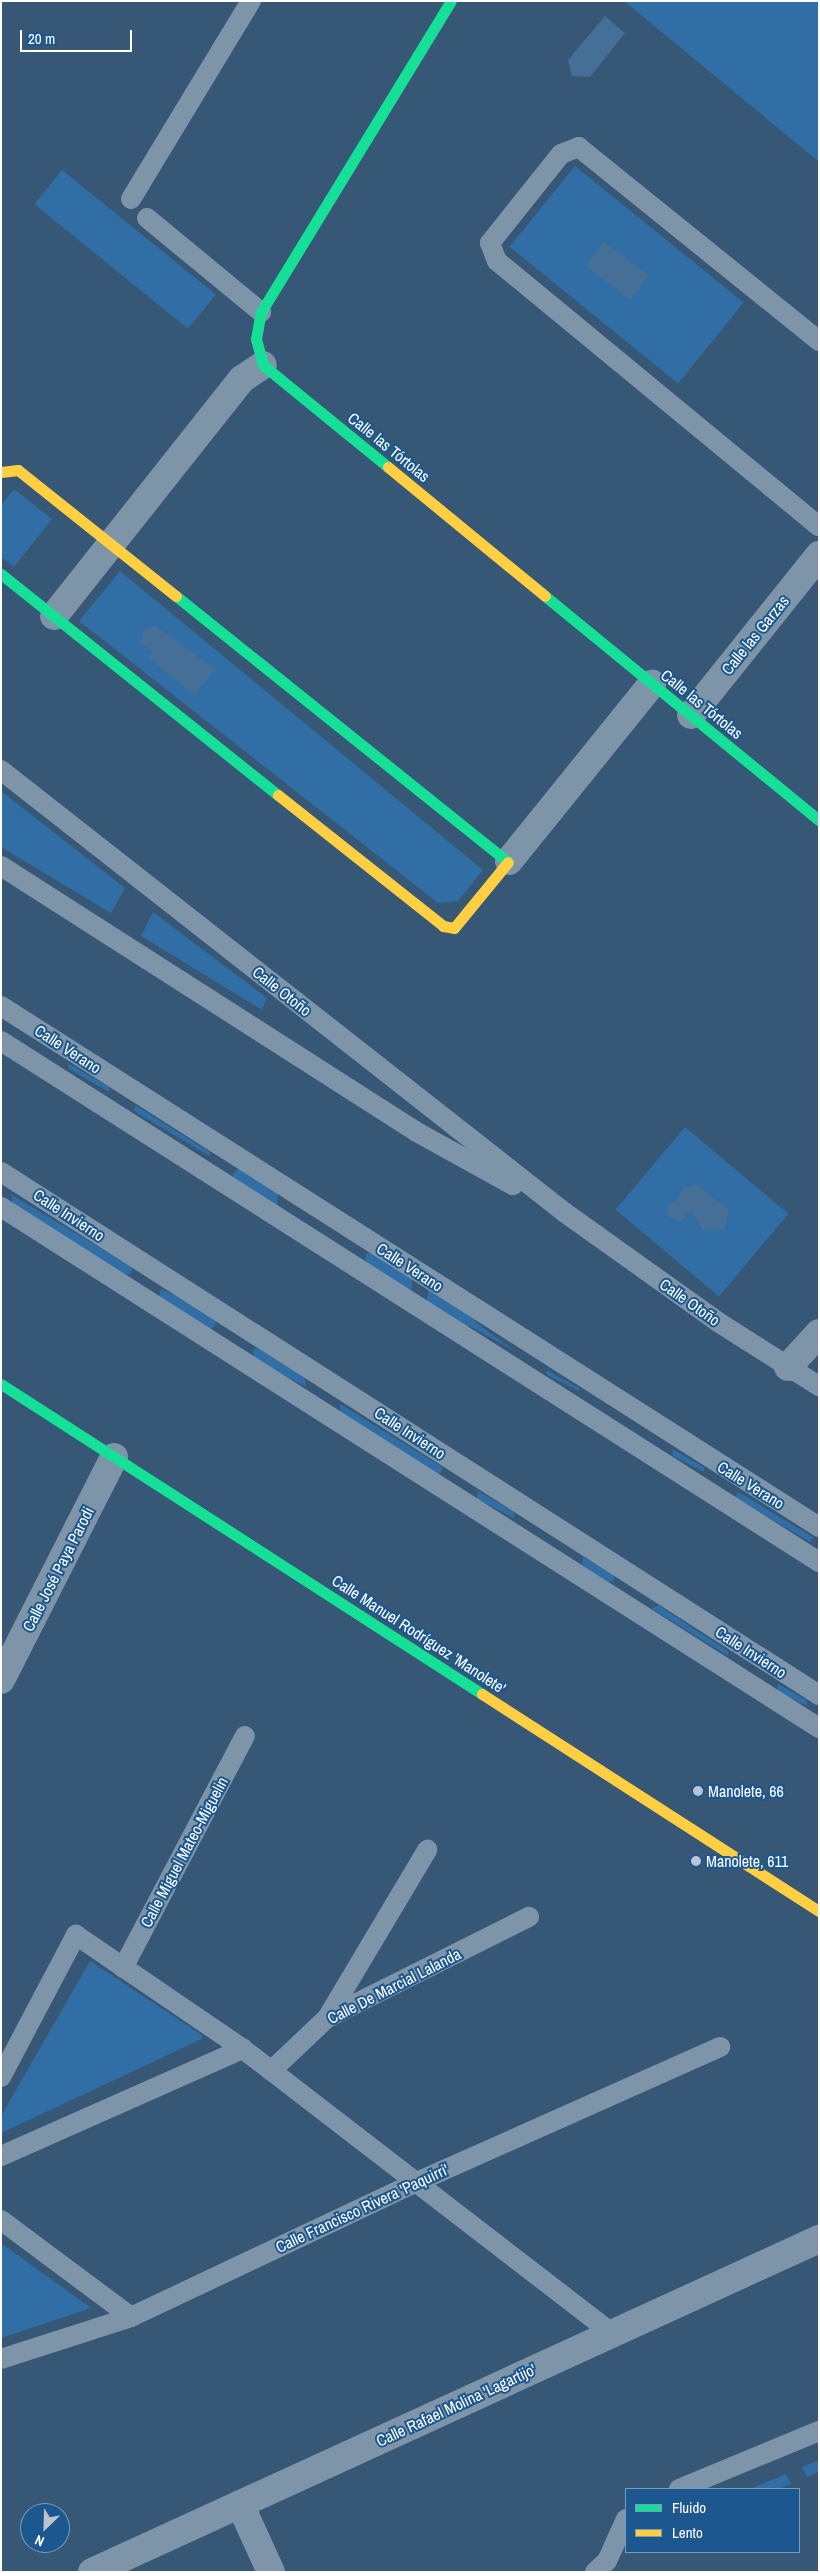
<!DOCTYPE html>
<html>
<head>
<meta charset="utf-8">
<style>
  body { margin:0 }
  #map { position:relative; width:820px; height:2573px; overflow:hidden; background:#365775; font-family:"Archivo Narrow",sans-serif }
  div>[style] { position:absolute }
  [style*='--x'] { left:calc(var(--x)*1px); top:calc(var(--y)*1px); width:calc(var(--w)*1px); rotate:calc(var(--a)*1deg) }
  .green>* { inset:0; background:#316ea5; transform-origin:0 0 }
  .water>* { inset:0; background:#456f96; transform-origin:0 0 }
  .lane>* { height:20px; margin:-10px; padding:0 10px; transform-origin:10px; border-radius:10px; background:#7e94a8 }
  .street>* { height:28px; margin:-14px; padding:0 14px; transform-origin:14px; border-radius:14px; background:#7e94a8 }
  .fast>* { height:11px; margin:-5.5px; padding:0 5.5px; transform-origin:5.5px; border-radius:5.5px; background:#16e098 }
  .slow>* { height:11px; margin:-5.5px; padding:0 5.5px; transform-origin:5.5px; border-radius:5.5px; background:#ffcf43 }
  .dots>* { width:14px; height:14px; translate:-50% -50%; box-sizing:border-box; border:2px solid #1c588f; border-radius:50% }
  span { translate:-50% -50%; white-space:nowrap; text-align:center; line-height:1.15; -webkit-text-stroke:4px #1c588f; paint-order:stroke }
  .street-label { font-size:16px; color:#fff }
  .poi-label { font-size:16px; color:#fff }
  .left { translate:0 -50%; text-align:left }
  .frame { position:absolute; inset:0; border:2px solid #fff; pointer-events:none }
  .legend { position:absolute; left:625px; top:2488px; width:175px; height:65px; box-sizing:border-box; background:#1c588f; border:1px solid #779bbc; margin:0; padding:6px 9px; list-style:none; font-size:15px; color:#fff }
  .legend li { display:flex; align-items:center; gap:10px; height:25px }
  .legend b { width:25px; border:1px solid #779bbc }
  .north { position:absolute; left:20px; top:2503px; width:50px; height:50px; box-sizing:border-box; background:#1c588f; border:1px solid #779bbc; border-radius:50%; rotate:204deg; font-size:14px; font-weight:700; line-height:20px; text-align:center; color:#fff }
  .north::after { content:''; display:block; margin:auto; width:18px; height:22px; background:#b9c4cf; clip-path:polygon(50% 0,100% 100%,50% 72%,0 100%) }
  .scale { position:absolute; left:20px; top:30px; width:112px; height:22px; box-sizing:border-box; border:2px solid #fff; border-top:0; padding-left:6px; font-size:15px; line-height:18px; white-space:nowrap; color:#fff; -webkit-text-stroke:4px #1c588f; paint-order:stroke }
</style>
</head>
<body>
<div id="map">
  <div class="green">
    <i style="clip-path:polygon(624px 1px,819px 1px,819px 162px)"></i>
    <i style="left:575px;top:166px;width:217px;height:104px;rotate:39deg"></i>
    <i style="left:62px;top:170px;width:198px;height:44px;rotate:39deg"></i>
    <i style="clip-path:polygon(14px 489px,52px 519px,14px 567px,1px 557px,1px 505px)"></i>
    <i style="clip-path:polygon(120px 571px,483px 870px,458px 901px,438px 903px,79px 621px)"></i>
    <i style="clip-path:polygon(1px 791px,125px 888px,111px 913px,1px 847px)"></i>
    <i style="clip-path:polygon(153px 912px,267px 998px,262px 1010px,141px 936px)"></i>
    <i style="clip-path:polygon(68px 1063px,109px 1087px,109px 1092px,69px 1069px)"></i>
    <i style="clip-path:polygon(135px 1105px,210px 1152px,209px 1156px,134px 1111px)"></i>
    <i style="left:685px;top:1127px;width:135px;height:108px;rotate:40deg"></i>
    <i style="clip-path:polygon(241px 1166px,277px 1189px,278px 1206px,272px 1209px,234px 1182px,233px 1174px)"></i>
    <i style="clip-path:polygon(12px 1195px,132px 1267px,132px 1273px,126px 1275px,12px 1203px)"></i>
    <i style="clip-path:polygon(376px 1248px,412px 1277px,412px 1288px,405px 1292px,365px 1266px,366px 1254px)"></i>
    <i style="clip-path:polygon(161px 1289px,219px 1314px,214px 1327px,201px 1333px,157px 1305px)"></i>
    <i style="clip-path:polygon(429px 1290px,477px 1316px,474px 1321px,516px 1352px,470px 1326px,462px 1329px,426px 1303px)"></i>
    <i style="clip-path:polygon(266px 1344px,303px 1374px,307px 1387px,252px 1360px,254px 1349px)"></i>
    <i style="clip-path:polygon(546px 1370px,579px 1388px,579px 1391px,547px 1375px)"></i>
    <i style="clip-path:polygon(340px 1404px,442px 1467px,442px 1472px,437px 1474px,340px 1411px)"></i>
    <i style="clip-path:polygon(672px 1449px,704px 1467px,704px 1472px,673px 1456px)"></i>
    <i style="clip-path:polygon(478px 1491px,514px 1512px,514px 1518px,477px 1499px)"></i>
    <i style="left:738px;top:1492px;width:88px;height:6px;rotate:31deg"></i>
    <i style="clip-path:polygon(583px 1557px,614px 1575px,614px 1581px,609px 1582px,582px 1565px)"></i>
    <i style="clip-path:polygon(658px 1605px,728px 1651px,728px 1656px,652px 1609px)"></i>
    <i style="clip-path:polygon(778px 1684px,807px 1700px,807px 1706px,777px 1691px)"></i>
    <i style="clip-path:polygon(90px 1961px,202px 2035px,202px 2039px,1px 2133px,1px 2116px)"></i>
    <i style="clip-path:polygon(1px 2243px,91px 2308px,1px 2338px)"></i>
    <i style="clip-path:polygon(819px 2460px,819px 2472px,807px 2477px,802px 2467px)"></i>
    <i style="clip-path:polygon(786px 2474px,791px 2484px,779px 2489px,750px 2489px)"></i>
  </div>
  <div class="water">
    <i style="clip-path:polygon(605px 16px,625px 33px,590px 77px,572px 76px,568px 60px)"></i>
    <i style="left:604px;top:242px;width:56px;height:30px;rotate:37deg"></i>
    <i style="clip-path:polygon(156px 626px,215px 669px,194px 695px,148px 657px,153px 651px,141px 644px,143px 630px)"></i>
    <i style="clip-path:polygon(695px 1184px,729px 1209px,724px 1230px,703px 1231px,691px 1210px,681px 1221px,668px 1217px,668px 1205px,677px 1200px,683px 1188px)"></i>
  </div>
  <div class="lane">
    <i style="--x:131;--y:199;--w:232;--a:-58.8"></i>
    <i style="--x:147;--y:218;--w:148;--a:39.5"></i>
    <i style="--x:819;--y:341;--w:309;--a:-141.1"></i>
    <i style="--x:579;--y:147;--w:19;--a:159"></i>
    <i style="--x:561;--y:154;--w:114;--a:128.6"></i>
    <i style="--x:490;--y:243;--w:19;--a:69"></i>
    <i style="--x:497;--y:261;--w:417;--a:39.5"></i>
    <i style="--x:1;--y:770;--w:716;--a:38.13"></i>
    <i style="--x:564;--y:1212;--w:189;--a:35.5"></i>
    <i style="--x:718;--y:1322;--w:120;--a:32.4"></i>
    <i style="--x:1;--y:866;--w:492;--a:32.6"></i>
    <i style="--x:415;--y:1131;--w:112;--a:28.9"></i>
    <i style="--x:1;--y:1006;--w:970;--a:32.49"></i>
    <i style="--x:1;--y:1041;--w:970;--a:32.49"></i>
    <i style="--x:1;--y:1172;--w:971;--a:32.59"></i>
    <i style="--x:1;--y:1207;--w:970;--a:32.49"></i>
    <i style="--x:123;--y:1968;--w:262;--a:-62.3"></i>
    <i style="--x:327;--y:2018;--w:196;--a:-59.2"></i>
    <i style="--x:271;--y:2071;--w:77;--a:-43.4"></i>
    <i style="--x:327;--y:2018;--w:226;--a:-26.6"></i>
    <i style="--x:1;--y:2077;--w:161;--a:-62.2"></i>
    <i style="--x:76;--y:1935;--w:202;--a:34.3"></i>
    <i style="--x:243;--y:2049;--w:466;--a:37.6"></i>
    <i style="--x:1;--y:2156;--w:265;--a:-23.9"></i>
    <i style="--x:1;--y:2220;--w:162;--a:36.7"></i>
    <i style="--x:1;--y:2359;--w:137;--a:-17.9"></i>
    <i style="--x:131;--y:2317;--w:316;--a:-25.3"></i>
    <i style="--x:417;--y:2182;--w:332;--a:-24"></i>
    <i style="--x:679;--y:2489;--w:152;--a:-22.5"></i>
    <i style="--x:595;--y:2572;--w:16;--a:-43"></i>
    <i style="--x:607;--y:2561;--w:46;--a:-65.7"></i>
  </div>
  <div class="street">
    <i style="--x:54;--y:616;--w:303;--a:-51.6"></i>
    <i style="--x:242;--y:379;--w:25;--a:-34"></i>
    <i style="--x:691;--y:715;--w:205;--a:-51.3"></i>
    <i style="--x:509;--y:861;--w:228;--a:-51.1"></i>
    <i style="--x:788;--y:1367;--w:46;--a:-47.6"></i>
    <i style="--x:1;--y:1680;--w:250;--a:-63.1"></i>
    <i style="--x:240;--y:2504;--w:75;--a:65.5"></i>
    <i style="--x:92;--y:2572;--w:800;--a:-24.61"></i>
  </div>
  <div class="fast">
    <i style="--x:388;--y:467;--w:161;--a:-140.8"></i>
    <i style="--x:263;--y:365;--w:27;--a:-105"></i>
    <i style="--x:256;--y:339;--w:27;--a:-80"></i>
    <i style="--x:261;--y:312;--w:364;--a:-58.6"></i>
    <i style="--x:1;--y:574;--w:354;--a:38.6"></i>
    <i style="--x:176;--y:596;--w:425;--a:38.7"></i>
    <i style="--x:545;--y:596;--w:354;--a:39.3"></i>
    <i style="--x:1;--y:1384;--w:572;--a:32.8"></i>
  </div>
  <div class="slow">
    <i style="--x:388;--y:467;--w:203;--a:39.4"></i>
    <i style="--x:1;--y:472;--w:17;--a:-7"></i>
    <i style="--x:18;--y:470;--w:202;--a:38.6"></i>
    <i style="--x:278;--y:795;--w:211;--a:38.4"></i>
    <i style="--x:443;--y:926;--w:11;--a:10"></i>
    <i style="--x:454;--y:928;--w:85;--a:-50.7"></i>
    <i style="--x:482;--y:1694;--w:401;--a:32.8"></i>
  </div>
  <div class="dots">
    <i style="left:698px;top:1791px;background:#b9c4cf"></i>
    <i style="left:696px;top:1861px;background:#b9c4cf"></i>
  </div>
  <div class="street-label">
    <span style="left:389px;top:447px;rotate:39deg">Calle las Tórtolas</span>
    <span style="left:755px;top:635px;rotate:-51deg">Calle las Garzas</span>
    <span style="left:702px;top:704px;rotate:39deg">Calle las Tórtolas</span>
    <span style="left:282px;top:991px;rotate:38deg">Calle Otoño</span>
    <span style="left:68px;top:1049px;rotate:33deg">Calle Verano</span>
    <span style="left:69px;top:1215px;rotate:33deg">Calle Invierno</span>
    <span style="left:410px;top:1267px;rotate:33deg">Calle Verano</span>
    <span style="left:690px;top:1302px;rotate:35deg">Calle Otoño</span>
    <span style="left:410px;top:1433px;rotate:33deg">Calle Invierno</span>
    <span style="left:751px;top:1485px;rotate:32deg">Calle Verano</span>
    <span style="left:58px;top:1569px;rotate:-63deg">Calle José Paya Parodi</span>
    <span style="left:419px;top:1634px;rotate:33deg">Calle Manuel Rodríguez 'Manolete'</span>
    <span style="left:751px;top:1652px;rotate:33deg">Calle Invierno</span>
    <span style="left:184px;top:1852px;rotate:-62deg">Calle Miguel Mateo-Miguelin</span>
    <span style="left:394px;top:1986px;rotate:-27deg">Calle De Marcial Lalanda</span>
    <span style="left:362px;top:2208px;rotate:-25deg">Calle Francisco Rivera 'Paquirri'</span>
    <span style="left:456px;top:2405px;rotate:-25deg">Calle Rafael Molina 'Lagartijo'</span>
  </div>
  <div class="poi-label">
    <span class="left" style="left:708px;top:1791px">Manolete, 66</span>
    <span class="left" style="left:706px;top:1861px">Manolete, 611</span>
  </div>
  <div class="frame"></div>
  <ul class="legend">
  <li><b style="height:6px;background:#16e098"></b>Fluido</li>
  <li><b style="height:6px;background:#ffcf43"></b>Lento</li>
  </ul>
  <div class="north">N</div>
  <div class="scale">20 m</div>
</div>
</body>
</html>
